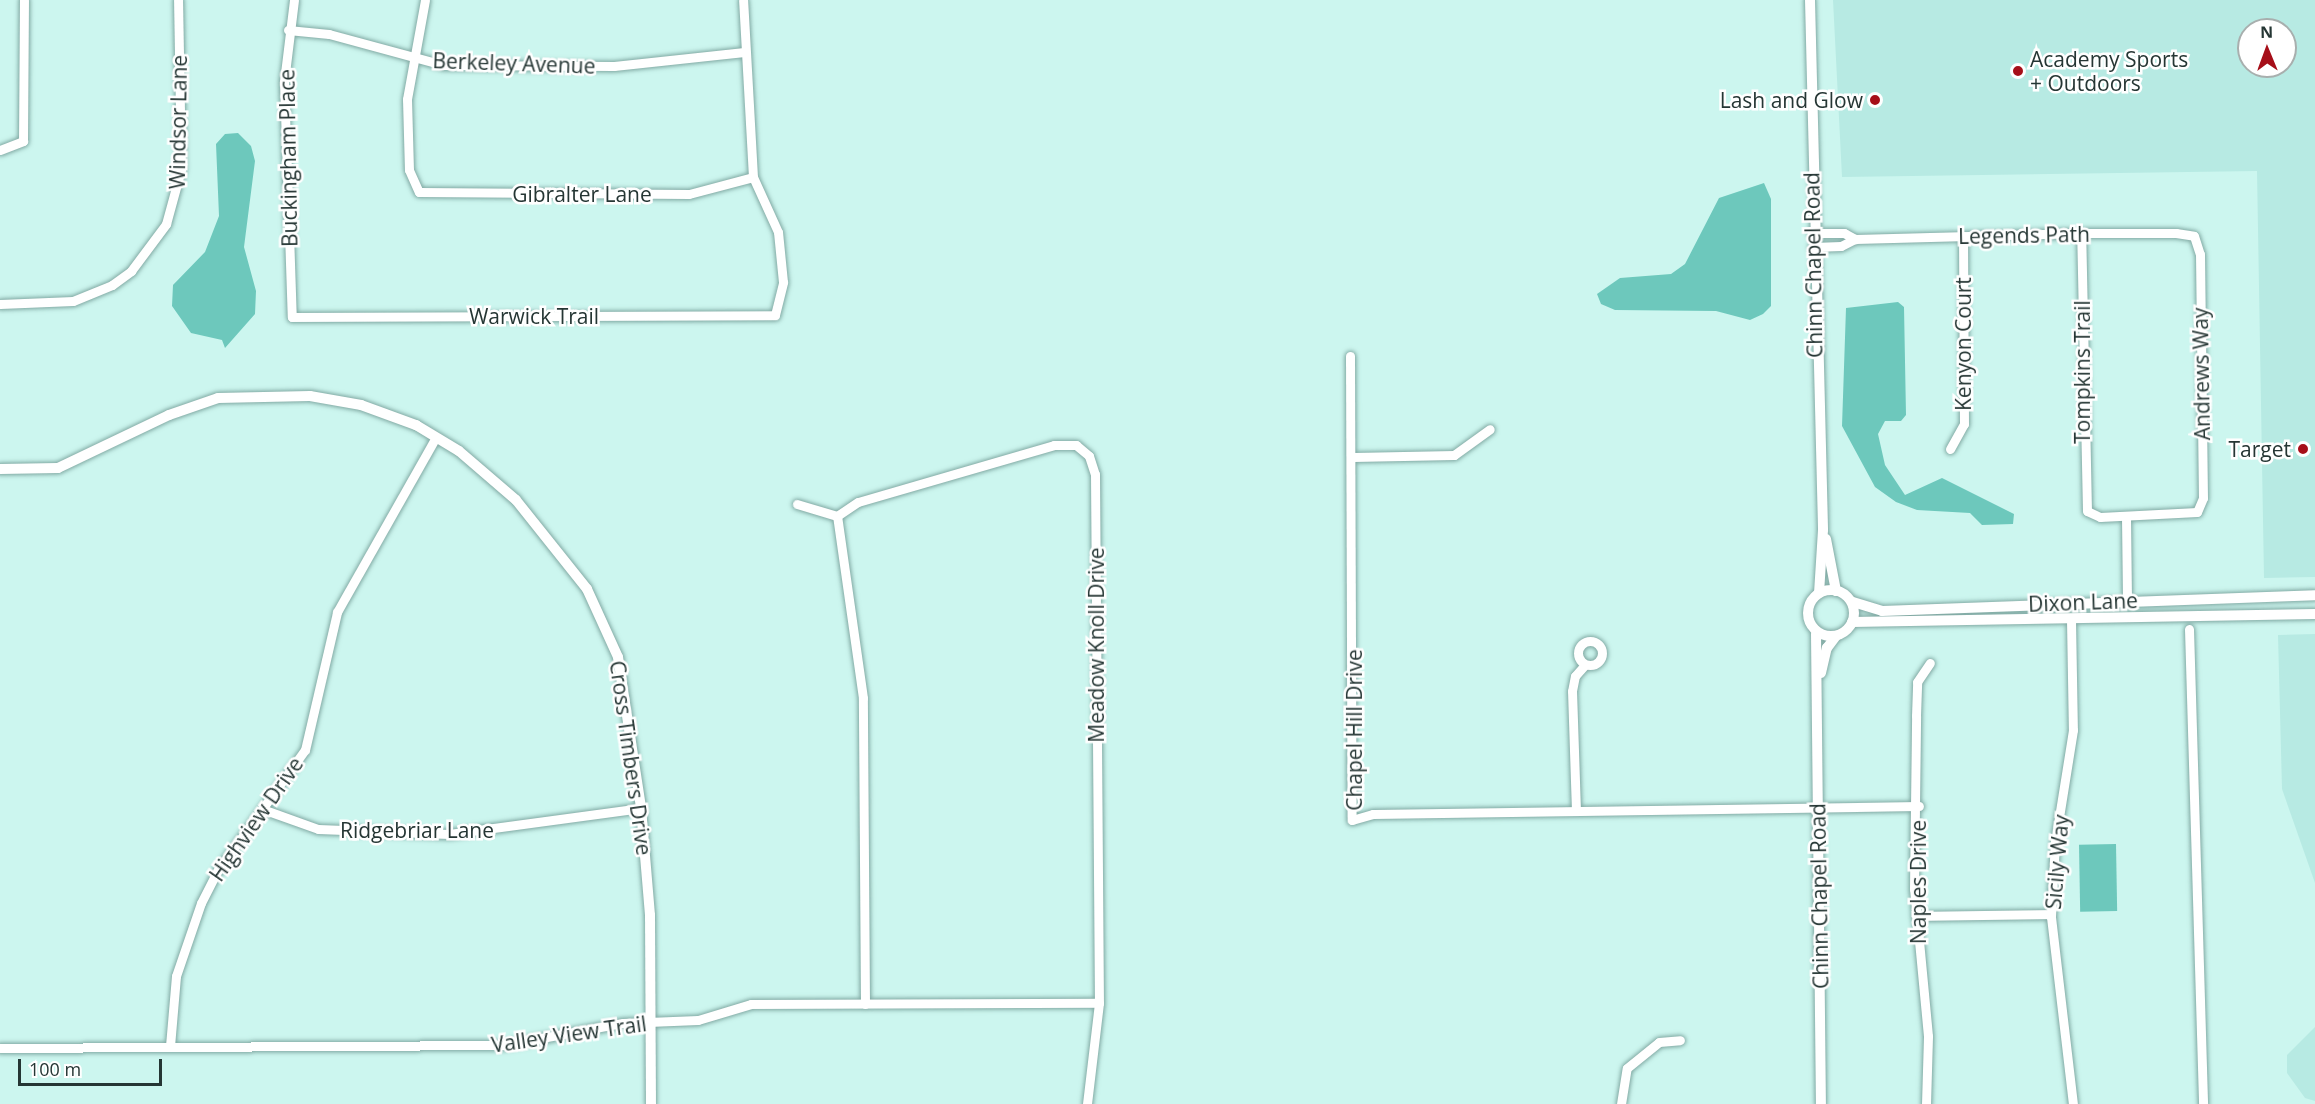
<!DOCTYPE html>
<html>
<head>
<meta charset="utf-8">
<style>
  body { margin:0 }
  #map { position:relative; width:2315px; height:1104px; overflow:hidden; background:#ccf6ef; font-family:"Open Sans",sans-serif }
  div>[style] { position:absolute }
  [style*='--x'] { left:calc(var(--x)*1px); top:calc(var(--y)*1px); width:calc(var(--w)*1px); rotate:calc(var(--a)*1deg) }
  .built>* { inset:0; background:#b7eae3 }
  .water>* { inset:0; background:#6dc8bc; transform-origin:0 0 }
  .roads { filter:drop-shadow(0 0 2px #82aaa4) drop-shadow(0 0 2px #82aaa4) }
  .minor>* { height:9px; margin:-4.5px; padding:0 4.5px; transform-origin:4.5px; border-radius:4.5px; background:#fff }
  .minor>.ring { margin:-4.5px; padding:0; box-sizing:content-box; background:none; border:9px solid #fff; border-radius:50% }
  .tertiary>* { height:10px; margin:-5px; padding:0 5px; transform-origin:5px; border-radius:5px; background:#fff }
  .tertiary>.ring { margin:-5px; padding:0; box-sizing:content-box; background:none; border:10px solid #fff; border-radius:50% }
  .dots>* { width:16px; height:16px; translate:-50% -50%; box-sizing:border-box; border:3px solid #fff; border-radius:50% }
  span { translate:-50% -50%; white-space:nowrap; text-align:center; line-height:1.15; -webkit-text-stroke:5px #fff; paint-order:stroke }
  .poi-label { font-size:21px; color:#253634 }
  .left { translate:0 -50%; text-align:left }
  .right { translate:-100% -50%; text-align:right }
  .street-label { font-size:21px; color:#253634 }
  .north { position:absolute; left:2237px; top:18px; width:60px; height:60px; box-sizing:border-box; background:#fff; border:2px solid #a8afae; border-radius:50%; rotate:359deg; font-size:16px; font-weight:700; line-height:24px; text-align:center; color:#253634 }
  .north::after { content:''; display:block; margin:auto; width:21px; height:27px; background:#a60f19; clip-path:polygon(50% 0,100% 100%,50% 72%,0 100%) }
  .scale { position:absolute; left:18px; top:1059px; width:144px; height:27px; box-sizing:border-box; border:3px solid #253634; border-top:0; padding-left:8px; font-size:18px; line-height:21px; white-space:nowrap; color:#253634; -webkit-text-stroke:4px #fff; paint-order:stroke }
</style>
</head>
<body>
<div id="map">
  <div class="built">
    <i style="clip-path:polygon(evenodd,1833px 0,2315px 0,2315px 577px,2264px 578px,2257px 171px,1842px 177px,1833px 0,2249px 30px,2285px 30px,2285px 66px,2249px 66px,2249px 30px)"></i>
    <i style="clip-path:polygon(2315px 634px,2315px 883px,2282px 789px,2278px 635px)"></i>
    <i style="clip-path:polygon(2315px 1027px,2315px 1101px,2305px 1098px,2287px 1073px,2287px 1055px)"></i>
  </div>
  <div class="water">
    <i style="clip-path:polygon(238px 133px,251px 146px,255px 161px,244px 247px,256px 291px,255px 314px,225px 348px,222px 340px,191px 333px,172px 306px,173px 285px,205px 252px,219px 216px,216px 144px,225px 134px)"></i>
    <i style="clip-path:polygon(1764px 183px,1771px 199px,1771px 306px,1763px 314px,1750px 320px,1716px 311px,1615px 310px,1601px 304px,1597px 294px,1620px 278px,1671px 274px,1685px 264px,1719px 198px)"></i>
    <i style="clip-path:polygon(1898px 302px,1904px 307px,1906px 415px,1901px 421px,1885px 421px,1878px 434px,1885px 465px,1905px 495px,1942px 478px,2014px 514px,2013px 524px,1982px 525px,1970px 513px,1917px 510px,1896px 502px,1875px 487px,1842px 426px,1846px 308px)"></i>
    <i style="left:2116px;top:844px;width:67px;height:37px;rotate:89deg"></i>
  </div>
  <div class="roads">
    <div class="minor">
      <i style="--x:294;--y:0;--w:83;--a:97"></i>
      <i style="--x:284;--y:82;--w:235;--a:88.1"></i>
      <i style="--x:292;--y:317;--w:483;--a:-0.2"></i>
      <i style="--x:775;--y:315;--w:34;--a:-76"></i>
      <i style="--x:783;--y:282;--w:50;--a:-95.7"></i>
      <i style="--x:778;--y:232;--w:60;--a:-114.4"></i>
      <i style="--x:753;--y:177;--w:177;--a:-93.2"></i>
      <i style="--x:425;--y:0;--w:101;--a:100.3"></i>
      <i style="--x:407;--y:99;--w:71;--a:88.4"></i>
      <i style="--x:409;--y:170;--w:24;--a:66"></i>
      <i style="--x:419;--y:192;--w:270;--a:0.4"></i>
      <i style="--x:689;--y:194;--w:66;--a:-14.9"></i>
      <i style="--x:288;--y:30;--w:41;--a:5.6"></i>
      <i style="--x:329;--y:34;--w:118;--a:15.2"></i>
      <i style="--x:443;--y:65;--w:171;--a:0.3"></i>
      <i style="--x:614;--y:66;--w:131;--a:-6.1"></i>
      <i style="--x:0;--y:150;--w:25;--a:-21"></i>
      <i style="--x:23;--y:141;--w:141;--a:-89.6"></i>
      <i style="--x:1812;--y:233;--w:32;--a:0"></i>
      <i style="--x:1844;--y:233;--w:13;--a:29"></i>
      <i style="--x:1813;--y:247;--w:28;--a:-2"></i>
      <i style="--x:1841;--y:246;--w:16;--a:-27"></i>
      <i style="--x:1855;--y:239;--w:226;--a:-1.5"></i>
      <i style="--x:2081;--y:233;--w:95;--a:0"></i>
      <i style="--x:2176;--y:233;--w:18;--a:9"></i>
      <i style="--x:2194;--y:236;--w:19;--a:72"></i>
      <i style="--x:2200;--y:254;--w:244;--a:89.3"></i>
      <i style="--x:2203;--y:498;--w:15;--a:113"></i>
      <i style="--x:2197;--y:512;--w:97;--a:177"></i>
      <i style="--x:2100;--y:517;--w:14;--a:-155"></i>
      <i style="--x:2087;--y:511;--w:278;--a:-91.2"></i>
      <i style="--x:0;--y:304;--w:73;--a:-2.4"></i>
      <i style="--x:73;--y:301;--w:42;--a:-22.3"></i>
      <i style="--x:112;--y:285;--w:24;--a:-36"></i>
      <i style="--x:131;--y:271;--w:59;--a:-53.3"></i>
      <i style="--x:166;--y:224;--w:57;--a:-74.7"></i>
      <i style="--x:181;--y:169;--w:169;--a:-91"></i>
      <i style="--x:1350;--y:356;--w:464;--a:89.8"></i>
      <i style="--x:1352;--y:820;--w:22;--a:-16"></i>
      <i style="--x:1373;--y:814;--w:546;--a:-0.84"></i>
      <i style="--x:1950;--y:449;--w:29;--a:-61"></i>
      <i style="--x:1964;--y:424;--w:188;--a:-90.3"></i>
      <i style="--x:1353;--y:457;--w:101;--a:-1.1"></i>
      <i style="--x:1454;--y:455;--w:44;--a:-35.8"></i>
      <i style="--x:797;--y:504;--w:42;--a:16.7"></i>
      <i style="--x:2126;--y:517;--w:84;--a:89.3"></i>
      <i style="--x:2071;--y:620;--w:110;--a:89"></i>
      <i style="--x:2073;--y:730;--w:113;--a:99.1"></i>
      <i style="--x:2055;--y:842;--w:75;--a:93.1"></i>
      <i style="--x:2051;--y:917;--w:188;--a:83.3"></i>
      <i style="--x:2189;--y:629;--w:475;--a:88.3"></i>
      <i class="ring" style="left:1578px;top:641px;width:15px;height:15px"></i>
      <i style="--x:265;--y:810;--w:56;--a:19.7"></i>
      <i style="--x:318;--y:829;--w:131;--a:2.2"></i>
      <i style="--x:449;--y:834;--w:194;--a:-7.7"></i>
      <i style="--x:1576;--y:811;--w:120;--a:-91.9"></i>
      <i style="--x:1572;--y:691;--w:15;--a:-79"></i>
      <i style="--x:1575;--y:676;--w:13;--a:-48"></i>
      <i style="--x:1916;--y:916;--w:135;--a:-0.8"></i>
      <i style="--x:865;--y:1004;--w:306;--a:-90.4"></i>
      <i style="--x:863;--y:698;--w:184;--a:-98.1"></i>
      <i style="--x:837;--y:516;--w:25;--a:-34"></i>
      <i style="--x:858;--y:502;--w:204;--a:-16.2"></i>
      <i style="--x:1054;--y:445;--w:22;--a:0"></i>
      <i style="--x:1076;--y:445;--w:17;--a:40"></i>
      <i style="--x:1089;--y:456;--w:19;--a:72"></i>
      <i style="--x:1095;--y:474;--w:529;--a:89.57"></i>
      <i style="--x:1099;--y:1003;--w:102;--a:96.8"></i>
      <i style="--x:170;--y:1046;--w:70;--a:-85.1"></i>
      <i style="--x:176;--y:976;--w:77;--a:-71.1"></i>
      <i style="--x:201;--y:903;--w:37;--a:-63"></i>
      <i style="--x:218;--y:870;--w:148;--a:-54.1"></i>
      <i style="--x:305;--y:750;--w:142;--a:-76.9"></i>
      <i style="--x:337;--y:612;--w:201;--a:-60.5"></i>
      <i style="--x:0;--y:1048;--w:504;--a:-0.34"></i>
      <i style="--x:504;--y:1045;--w:121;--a:-10.5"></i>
      <i style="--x:623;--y:1023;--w:75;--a:-2.3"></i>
      <i style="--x:698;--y:1020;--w:55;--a:-16.8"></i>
      <i style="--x:751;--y:1004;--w:348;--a:-0.2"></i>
      <i style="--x:1621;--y:1104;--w:36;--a:-81"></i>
      <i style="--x:1627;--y:1068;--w:41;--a:-39.1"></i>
      <i style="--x:1659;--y:1042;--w:21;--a:-5"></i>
      <i style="--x:1926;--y:1104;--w:68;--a:-88.3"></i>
      <i style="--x:1928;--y:1036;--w:148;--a:-95.4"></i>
      <i style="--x:1914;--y:889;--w:173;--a:-89.3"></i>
      <i style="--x:1916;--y:716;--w:34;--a:-88"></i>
      <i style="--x:1917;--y:682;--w:23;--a:-56"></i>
    </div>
    <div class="tertiary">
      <i style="--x:1810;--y:0;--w:530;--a:88.59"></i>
      <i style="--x:1823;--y:530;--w:63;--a:93.6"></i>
      <i style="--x:0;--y:469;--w:58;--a:-1"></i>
      <i style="--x:58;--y:468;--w:123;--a:-25.5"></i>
      <i style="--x:169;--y:415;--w:52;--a:-19.1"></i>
      <i style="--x:218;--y:398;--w:92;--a:-1.2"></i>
      <i style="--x:310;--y:396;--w:52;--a:10"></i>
      <i style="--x:361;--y:405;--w:59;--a:20"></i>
      <i style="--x:416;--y:425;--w:50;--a:31.2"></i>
      <i style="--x:459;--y:451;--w:75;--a:40.7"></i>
      <i style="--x:516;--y:500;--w:114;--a:51.4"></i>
      <i style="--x:587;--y:589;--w:75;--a:65.5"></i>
      <i style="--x:618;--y:657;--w:153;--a:81.3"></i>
      <i style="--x:641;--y:808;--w:107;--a:85.2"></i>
      <i style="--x:650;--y:915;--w:189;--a:89.7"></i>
      <i style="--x:1826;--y:539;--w:53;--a:79.1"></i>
      <i class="ring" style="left:1808px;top:590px;width:36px;height:36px"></i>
      <i style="--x:1853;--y:602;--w:30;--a:17"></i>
      <i style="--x:1882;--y:611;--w:433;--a:-2.1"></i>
      <i style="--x:1852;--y:622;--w:463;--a:-1"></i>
      <i style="--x:1816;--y:634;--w:470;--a:89.4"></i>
      <i style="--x:1821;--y:673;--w:26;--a:-77"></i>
      <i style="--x:1827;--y:648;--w:15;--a:-53"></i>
    </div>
  </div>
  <div class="dots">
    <i style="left:2018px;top:71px;background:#a60f19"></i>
    <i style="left:1875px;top:100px;background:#a60f19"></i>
    <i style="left:2303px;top:449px;background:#a60f19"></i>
  </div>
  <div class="poi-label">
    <span class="left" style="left:2030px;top:71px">Academy Sports<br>+ Outdoors</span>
    <span class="right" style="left:1863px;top:100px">Lash and Glow</span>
    <span class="right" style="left:2291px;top:449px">Target</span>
  </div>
  <div class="street-label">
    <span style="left:514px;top:63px;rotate:2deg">Berkeley Avenue</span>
    <span style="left:178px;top:122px;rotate:-89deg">Windsor Lane</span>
    <span style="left:288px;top:158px;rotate:-91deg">Buckingham Place</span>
    <span style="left:582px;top:194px">Gibralter Lane</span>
    <span style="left:2024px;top:235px;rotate:-1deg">Legends Path</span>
    <span style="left:1813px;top:265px;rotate:-91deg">Chinn Chapel Road</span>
    <span style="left:534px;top:316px">Warwick Trail</span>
    <span style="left:1963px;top:344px;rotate:-90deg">Kenyon Court</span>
    <span style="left:2082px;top:372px;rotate:-90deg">Tompkins Trail</span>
    <span style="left:2201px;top:374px;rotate:-91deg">Andrews Way</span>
    <span style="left:2083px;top:602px;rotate:-2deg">Dixon Lane</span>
    <span style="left:1096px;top:645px;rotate:-90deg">Meadow Knoll Drive</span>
    <span style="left:1354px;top:730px;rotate:-90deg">Chapel Hill Drive</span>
    <span style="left:631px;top:758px;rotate:82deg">Cross Timbers Drive</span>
    <span style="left:256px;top:819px;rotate:-55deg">Highview Drive</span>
    <span style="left:417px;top:830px">Ridgebriar Lane</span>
    <span style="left:2057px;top:862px;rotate:-85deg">Sicily Way</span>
    <span style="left:1918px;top:882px;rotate:-90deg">Naples Drive</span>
    <span style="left:1819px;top:896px;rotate:-91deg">Chinn Chapel Road</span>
    <span style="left:569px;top:1034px;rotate:-8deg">Valley View Trail</span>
  </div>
  <div class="north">N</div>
  <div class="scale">100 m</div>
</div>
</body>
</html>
